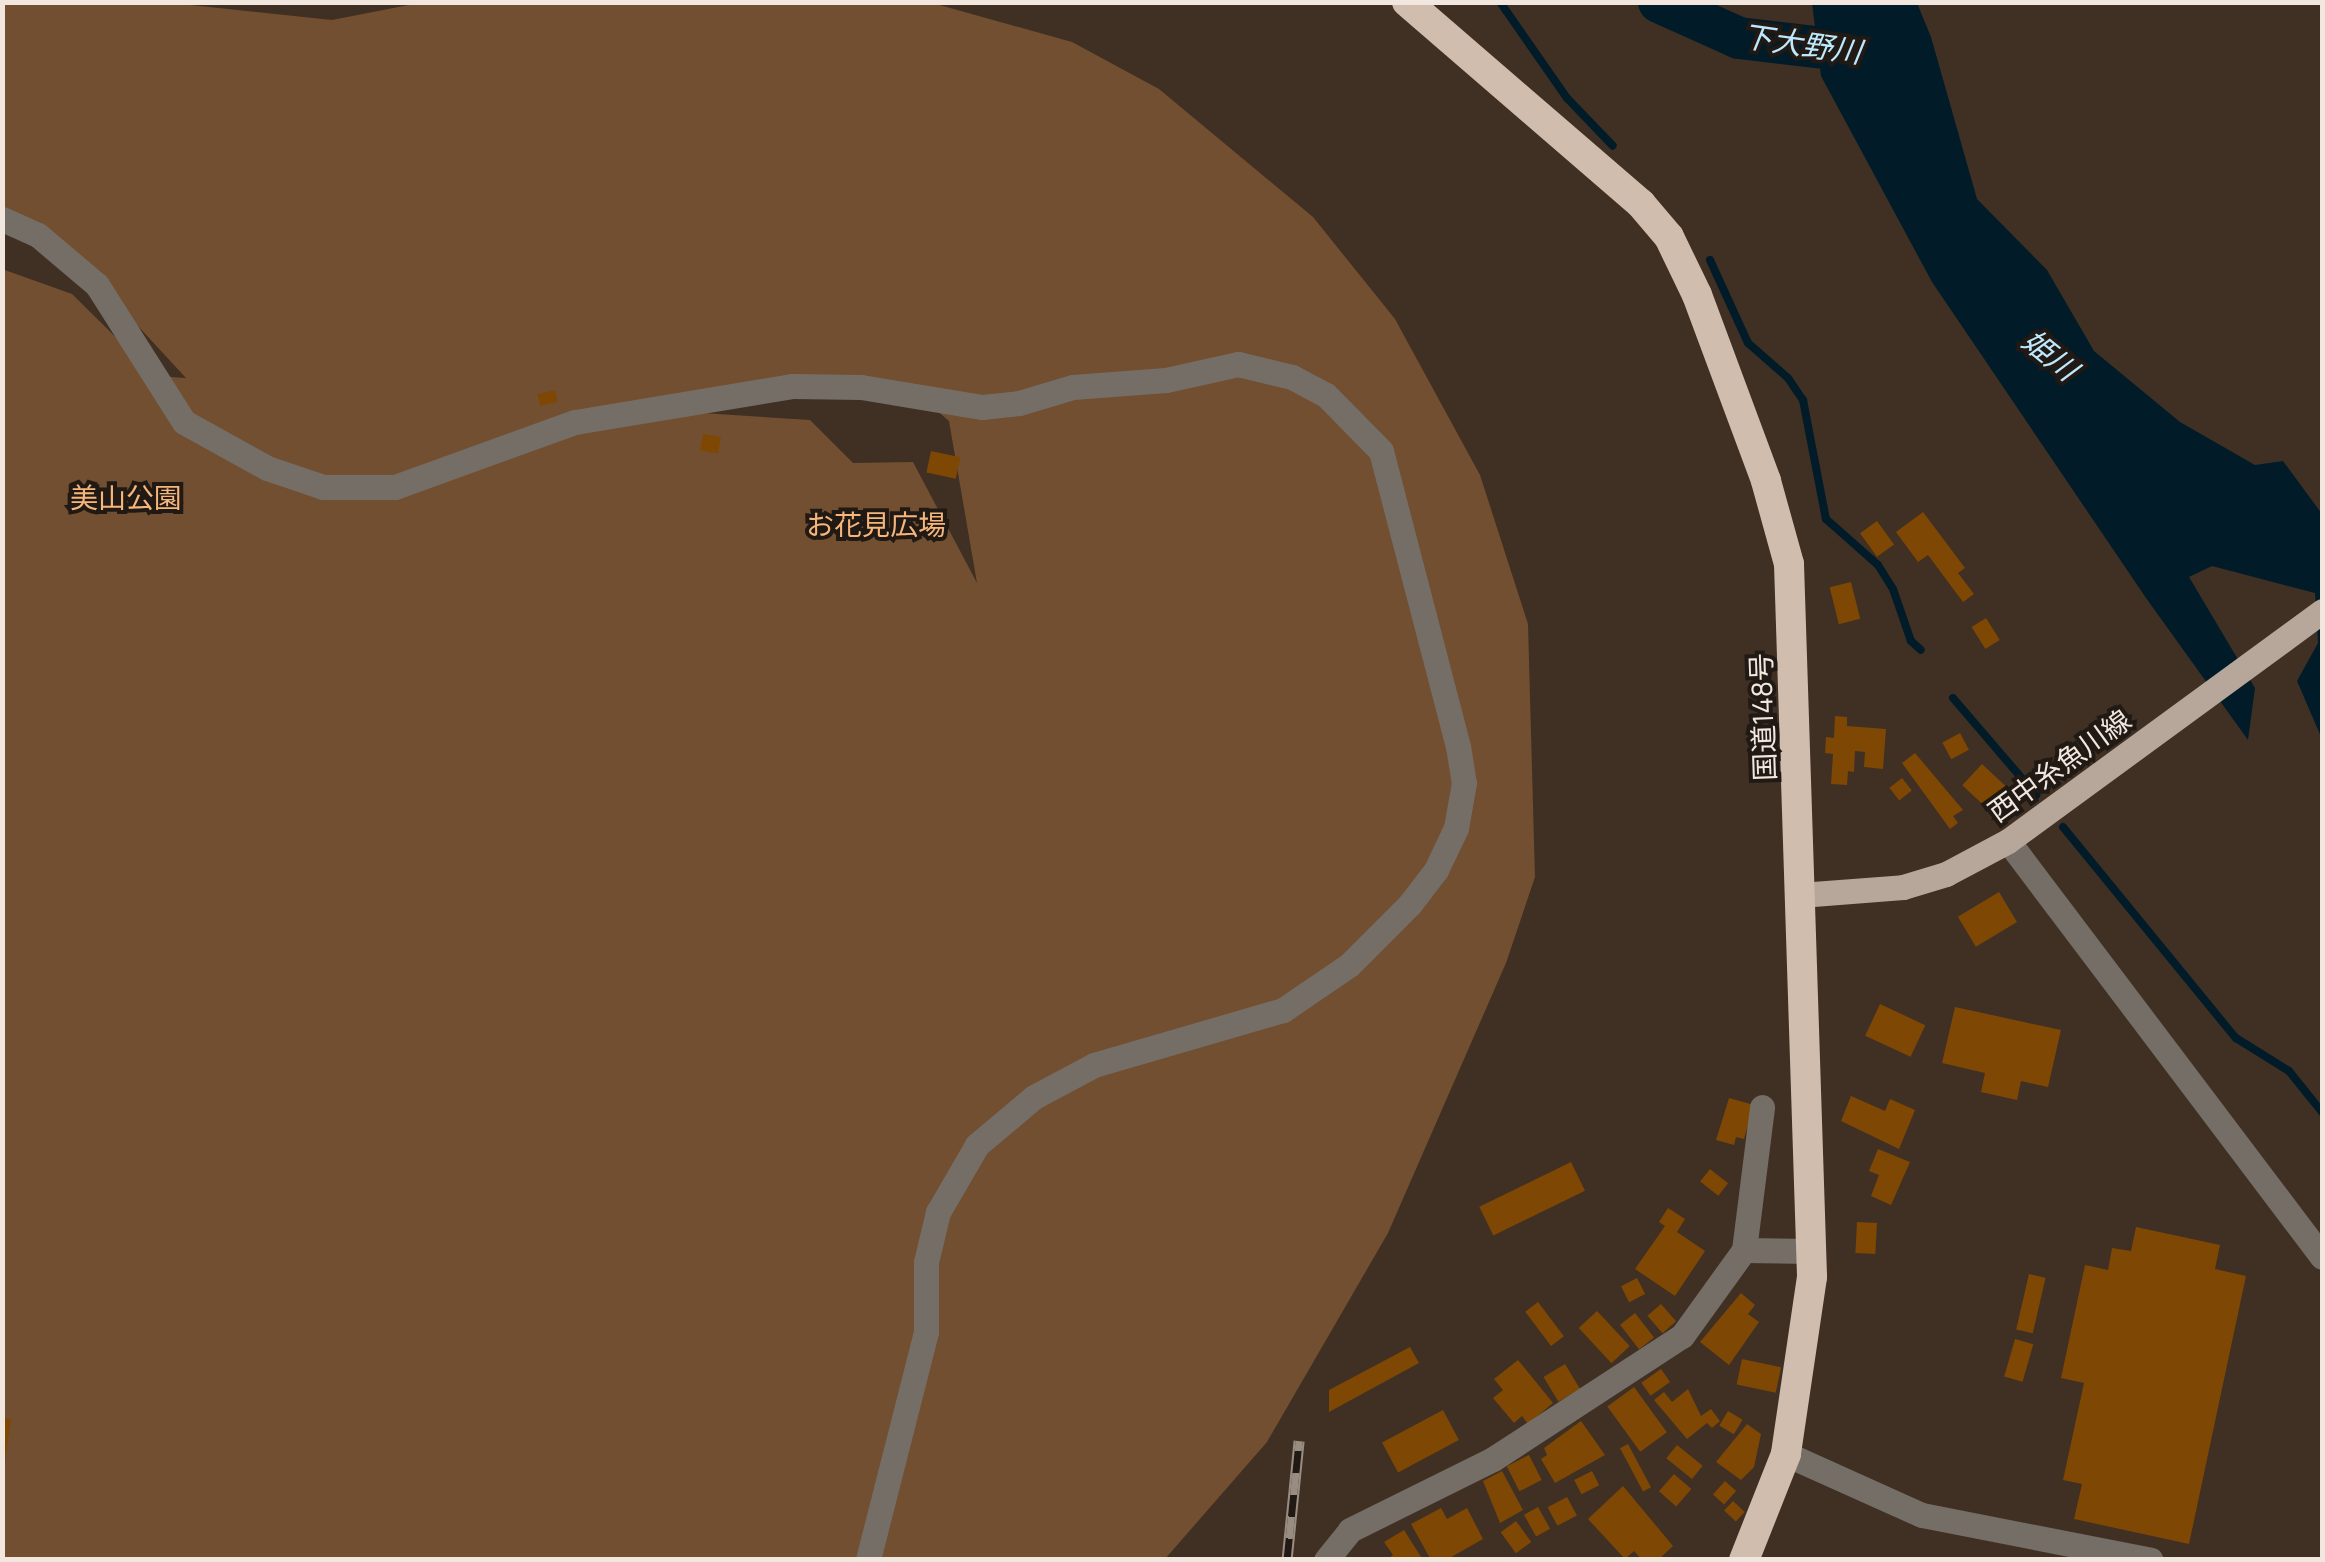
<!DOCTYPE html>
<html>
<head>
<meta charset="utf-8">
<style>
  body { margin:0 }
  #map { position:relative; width:2325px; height:1562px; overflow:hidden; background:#3f3023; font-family:Manrope,"Noto Sans JP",sans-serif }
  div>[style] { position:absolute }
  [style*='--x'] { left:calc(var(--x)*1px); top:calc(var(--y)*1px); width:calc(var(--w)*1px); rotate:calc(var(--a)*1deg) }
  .green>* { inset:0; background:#724f30 }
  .water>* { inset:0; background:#011c28 }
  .stream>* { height:8px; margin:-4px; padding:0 4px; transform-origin:4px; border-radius:4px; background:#011c28 }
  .river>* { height:42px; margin:-21px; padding:0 21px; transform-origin:21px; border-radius:21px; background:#011c28 }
  .building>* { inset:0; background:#7e4704; transform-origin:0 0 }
  .minor>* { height:25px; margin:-12.5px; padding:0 12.5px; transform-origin:12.5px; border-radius:12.5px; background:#756e67 }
  .major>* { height:25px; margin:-12.5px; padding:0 12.5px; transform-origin:12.5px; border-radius:12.5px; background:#b7a79a }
  .highway>* { height:30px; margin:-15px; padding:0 15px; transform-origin:15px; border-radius:15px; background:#d1bdad }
  .rail>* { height:11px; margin-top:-5.5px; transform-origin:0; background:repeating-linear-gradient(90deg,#201914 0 22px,#998d82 0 44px); box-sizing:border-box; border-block:2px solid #998d82 }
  span { translate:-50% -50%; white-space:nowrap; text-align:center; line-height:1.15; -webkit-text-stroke:8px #201914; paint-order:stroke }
  .park-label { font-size:28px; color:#f6b57b }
  .street-label { font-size:28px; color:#f1e7df }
  .water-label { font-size:30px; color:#bee8fe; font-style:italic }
  .frame { position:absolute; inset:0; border:5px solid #f1e7df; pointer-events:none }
</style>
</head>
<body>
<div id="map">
  <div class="green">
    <i style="clip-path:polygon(evenodd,3px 2px,162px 2px,332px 20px,424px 2px,936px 4px,1072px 42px,1159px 89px,1313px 217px,1395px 319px,1480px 475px,1528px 624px,1535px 877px,1506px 963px,1388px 1233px,1267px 1442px,1165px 1559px,3px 1559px,2px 269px,72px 294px,155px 376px,186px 378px,125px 312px,3px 209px,3px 2px,914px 391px,949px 421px,977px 583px,913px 462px,853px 463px,810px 420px,625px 408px,914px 391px)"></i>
  </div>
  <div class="water">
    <i style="clip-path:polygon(1812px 3px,1917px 3px,1931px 37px,1977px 199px,2047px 270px,2094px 351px,2180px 422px,2255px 465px,2283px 461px,2322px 514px,2322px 739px,2297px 681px,2318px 643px,2315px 593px,2212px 566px,2189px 577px,2255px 688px,2248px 740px,2146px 598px,1932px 282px,1821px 76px)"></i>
  </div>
  <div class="stream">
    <i style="--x:1500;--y:2;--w:117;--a:55.1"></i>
    <i style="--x:1567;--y:98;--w:66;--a:46.2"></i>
    <i style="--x:1710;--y:260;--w:91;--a:65.4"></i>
    <i style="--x:1748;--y:343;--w:53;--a:41.2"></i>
    <i style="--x:1788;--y:378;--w:27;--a:56"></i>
    <i style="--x:1803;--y:400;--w:121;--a:79.1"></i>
    <i style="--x:1826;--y:519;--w:69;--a:41.5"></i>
    <i style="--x:1878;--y:565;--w:28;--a:58"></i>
    <i style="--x:1893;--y:589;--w:55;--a:70.9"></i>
    <i style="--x:1911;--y:641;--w:13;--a:42"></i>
    <i style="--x:1953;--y:698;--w:128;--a:49.4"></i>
    <i style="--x:2063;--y:827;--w:273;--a:50.7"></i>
    <i style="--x:2236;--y:1038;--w:62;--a:31.9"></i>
    <i style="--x:2289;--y:1071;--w:53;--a:51.2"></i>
  </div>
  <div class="river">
    <i style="--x:1659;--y:2;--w:88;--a:24.2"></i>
    <i style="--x:1739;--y:38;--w:137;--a:6.7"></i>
  </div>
  <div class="building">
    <i style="left:555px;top:390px;width:12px;height:18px;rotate:76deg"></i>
    <i style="left:703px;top:434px;width:18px;height:17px;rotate:9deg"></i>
    <i style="left:931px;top:451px;width:30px;height:22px;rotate:12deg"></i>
    <i style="clip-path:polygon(1923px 512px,1965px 568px,1958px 573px,1974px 594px,1963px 602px,1928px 555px,1918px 562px,1896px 532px)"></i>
    <i style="left:1877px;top:521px;width:29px;height:21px;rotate:54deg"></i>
    <i style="left:1851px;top:582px;width:38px;height:22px;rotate:76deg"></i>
    <i style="left:1986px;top:618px;width:26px;height:17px;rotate:58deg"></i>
    <i style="clip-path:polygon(1835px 716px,1847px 717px,1847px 726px,1886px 729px,1883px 769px,1864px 767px,1865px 752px,1855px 751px,1854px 772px,1848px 771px,1847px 785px,1831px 784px,1833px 754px,1825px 753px,1826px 737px,1834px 738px)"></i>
    <i style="left:1960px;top:733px;width:19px;height:20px;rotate:62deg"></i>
    <i style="clip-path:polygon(1915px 753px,1963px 810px,1953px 816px,1958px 823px,1950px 829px,1902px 763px)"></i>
    <i style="left:1982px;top:764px;width:42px;height:29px;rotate:43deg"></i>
    <i style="left:1902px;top:778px;width:16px;height:16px;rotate:52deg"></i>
    <i style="left:1999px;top:892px;width:35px;height:48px;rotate:59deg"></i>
    <i style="left:1880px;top:1004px;width:50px;height:35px;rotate:25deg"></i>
    <i style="clip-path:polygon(1955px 1007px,2061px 1030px,2048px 1087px,2021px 1081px,2017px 1100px,1981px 1092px,1985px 1073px,1942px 1063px)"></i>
    <i style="clip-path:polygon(1851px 1096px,1885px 1111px,1890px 1099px,1915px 1110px,1899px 1149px,1841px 1121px)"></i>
    <i style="clip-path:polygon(1729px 1098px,1754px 1105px,1744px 1139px,1736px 1137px,1734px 1145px,1716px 1140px)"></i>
    <i style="clip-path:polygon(1878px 1149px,1910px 1162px,1891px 1205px,1871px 1196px,1879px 1175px,1869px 1171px)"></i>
    <i style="left:1571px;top:1162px;width:32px;height:102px;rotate:64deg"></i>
    <i style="left:1710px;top:1169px;width:23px;height:16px;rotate:38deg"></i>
    <i style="clip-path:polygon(1668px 1208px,1685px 1219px,1677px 1232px,1705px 1251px,1675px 1296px,1635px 1269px,1665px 1226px,1659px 1222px)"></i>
    <i style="left:1857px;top:1222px;width:20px;height:31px;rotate:3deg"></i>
    <i style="clip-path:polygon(2136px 1227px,2220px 1245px,2215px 1269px,2246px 1276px,2189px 1544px,2074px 1519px,2082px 1484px,2063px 1480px,2084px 1383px,2061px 1378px,2085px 1265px,2108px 1270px,2112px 1248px,2131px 1251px)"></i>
    <i style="left:2029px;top:1274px;width:17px;height:57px;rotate:13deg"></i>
    <i style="left:1637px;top:1278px;width:18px;height:18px;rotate:63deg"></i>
    <i style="clip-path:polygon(1741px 1293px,1755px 1305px,1748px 1314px,1759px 1322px,1729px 1365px,1700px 1342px)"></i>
    <i style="left:1538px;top:1302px;width:43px;height:16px;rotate:53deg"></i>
    <i style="left:1661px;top:1304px;width:23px;height:18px;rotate:49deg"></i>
    <i style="left:1597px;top:1311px;width:48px;height:25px;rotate:47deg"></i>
    <i style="left:1635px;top:1313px;width:31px;height:19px;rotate:52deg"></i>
    <i style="left:2015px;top:1339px;width:19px;height:39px;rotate:16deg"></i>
    <i style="clip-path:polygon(1410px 1347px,1419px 1363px,1329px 1412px,1329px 1390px)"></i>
    <i style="left:1742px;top:1359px;width:40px;height:26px;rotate:12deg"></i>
    <i style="clip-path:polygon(1518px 1360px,1553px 1403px,1528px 1424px,1522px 1416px,1514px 1423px,1493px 1398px,1503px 1390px,1494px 1379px)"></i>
    <i style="left:1565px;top:1364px;width:29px;height:25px;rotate:59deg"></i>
    <i style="left:1661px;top:1369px;width:16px;height:24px;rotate:55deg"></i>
    <i style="left:1634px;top:1387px;width:56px;height:33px;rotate:54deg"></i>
    <i style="clip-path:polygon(1688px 1389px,1701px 1416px,1711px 1409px,1720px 1421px,1712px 1428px,1707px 1423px,1687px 1439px,1654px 1400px,1664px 1392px,1672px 1402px)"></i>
    <i style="left:1443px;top:1410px;width:34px;height:69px;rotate:62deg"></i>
    <i style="left:1728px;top:1411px;width:17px;height:17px;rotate:31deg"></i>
    <i style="clip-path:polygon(2px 1418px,11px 1419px,5px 1462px,2px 1462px)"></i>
    <i style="clip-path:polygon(1581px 1421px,1605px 1455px,1555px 1483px,1541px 1459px,1547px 1455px,1544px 1448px)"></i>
    <i style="clip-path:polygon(1747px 1424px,1761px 1434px,1754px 1467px,1741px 1480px,1716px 1462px)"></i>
    <i style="left:1628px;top:1444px;width:49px;height:9px;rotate:62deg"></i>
    <i style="left:1677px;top:1445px;width:33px;height:17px;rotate:39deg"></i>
    <i style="left:1529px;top:1455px;width:28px;height:25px;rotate:63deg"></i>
    <i style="clip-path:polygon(1502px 1471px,1523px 1510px,1500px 1523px,1483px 1481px)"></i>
    <i style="left:1592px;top:1471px;width:16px;height:20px;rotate:63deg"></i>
    <i style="left:1674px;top:1474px;width:23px;height:23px;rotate:41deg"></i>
    <i style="left:1725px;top:1481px;width:15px;height:18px;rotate:42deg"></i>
    <i style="clip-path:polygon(1623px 1486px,1673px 1546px,1658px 1560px,1642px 1560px,1634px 1551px,1625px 1559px,1588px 1519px)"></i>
    <i style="left:1567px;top:1497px;width:21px;height:22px;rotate:62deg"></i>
    <i style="left:1733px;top:1501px;width:16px;height:13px;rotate:43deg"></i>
    <i style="left:1538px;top:1507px;width:25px;height:16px;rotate:61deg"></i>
    <i style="clip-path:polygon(1441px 1508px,1447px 1519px,1467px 1508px,1483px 1539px,1446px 1560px,1431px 1560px,1411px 1524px)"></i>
    <i style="left:1516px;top:1521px;width:26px;height:19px;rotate:54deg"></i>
    <i style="clip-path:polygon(1404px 1530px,1423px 1560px,1386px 1560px,1393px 1555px,1384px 1542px)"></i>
  </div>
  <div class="minor">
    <i style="--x:2;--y:219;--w:39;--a:24"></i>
    <i style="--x:38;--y:235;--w:77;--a:40.3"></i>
    <i style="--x:97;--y:285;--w:162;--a:57.6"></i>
    <i style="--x:184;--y:422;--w:95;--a:29"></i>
    <i style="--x:267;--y:468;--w:59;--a:18.7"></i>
    <i style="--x:323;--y:487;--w:72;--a:0"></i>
    <i style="--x:395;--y:487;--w:191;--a:-19.9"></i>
    <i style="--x:575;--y:422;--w:221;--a:-9.4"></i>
    <i style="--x:793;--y:386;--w:68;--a:0.8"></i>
    <i style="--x:861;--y:387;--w:123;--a:9.4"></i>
    <i style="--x:982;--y:407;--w:37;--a:-6"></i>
    <i style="--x:1019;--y:403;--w:56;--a:-16.5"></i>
    <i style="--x:1073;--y:387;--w:93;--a:-4.3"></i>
    <i style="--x:1166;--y:380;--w:74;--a:-12.5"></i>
    <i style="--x:1238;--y:364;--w:56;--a:13.5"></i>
    <i style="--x:1292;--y:377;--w:38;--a:28"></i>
    <i style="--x:1326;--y:395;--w:78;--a:45.5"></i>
    <i style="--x:1381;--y:451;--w:305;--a:75.4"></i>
    <i style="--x:1458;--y:746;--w:37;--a:81"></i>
    <i style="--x:1464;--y:783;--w:46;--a:100.1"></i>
    <i style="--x:1456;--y:828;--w:47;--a:115.5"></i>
    <i style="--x:1436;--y:870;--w:43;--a:127.4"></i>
    <i style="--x:1410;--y:904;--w:86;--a:135"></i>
    <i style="--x:1349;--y:965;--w:80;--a:145.7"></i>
    <i style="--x:1283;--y:1010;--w:197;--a:163.8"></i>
    <i style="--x:1094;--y:1065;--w:68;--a:151.9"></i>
    <i style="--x:1034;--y:1097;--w:75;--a:139.9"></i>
    <i style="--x:977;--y:1145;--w:78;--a:120.2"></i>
    <i style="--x:938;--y:1212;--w:51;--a:103.5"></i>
    <i style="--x:926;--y:1262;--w:70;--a:90"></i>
    <i style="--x:926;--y:1332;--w:235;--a:104.3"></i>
    <i style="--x:2008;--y:841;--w:521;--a:52.95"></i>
    <i style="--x:1744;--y:1250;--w:144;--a:-82.8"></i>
    <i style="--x:1786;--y:1454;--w:149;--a:24.2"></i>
    <i style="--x:1922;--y:1515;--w:233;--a:11.1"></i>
    <i style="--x:1326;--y:1560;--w:38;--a:-51"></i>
    <i style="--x:1350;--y:1530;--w:160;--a:-26.4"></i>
    <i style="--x:1493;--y:1459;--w:225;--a:-33.1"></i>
    <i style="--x:1682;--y:1336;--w:106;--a:-54.2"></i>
    <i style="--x:1744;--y:1250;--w:68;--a:0.8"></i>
  </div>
  <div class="major">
    <i style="--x:1800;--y:895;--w:103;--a:-4.4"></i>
    <i style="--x:1903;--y:887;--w:45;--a:-16.8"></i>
    <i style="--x:1946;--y:874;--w:70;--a:-28"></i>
    <i style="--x:2008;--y:841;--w:389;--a:-36.2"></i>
  </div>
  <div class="highway">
    <i style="--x:1407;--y:2;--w:309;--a:40.8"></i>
    <i style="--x:1641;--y:204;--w:43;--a:49.7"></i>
    <i style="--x:1669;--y:237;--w:64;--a:64.2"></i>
    <i style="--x:1697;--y:295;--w:198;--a:69.6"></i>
    <i style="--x:1766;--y:481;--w:86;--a:74.5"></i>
    <i style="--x:1789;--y:564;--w:713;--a:88.15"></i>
    <i style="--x:1812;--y:1277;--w:179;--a:98.4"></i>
    <i style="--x:1786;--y:1454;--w:114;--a:111.6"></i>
  </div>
  <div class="rail">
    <i style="--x:1287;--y:1560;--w:120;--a:-84.2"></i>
  </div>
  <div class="park-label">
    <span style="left:126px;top:497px">美山公園</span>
    <span style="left:876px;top:524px">お花見広場</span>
  </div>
  <div class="street-label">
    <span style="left:1762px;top:717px;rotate:-92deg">国道148号</span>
    <span style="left:2059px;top:765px;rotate:-36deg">西中糸魚川線</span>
  </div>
  <div class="water-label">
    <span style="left:1802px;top:44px;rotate:8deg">下大野川</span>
    <span style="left:2050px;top:355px;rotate:39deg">姫川</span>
  </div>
  <div class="frame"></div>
</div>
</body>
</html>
